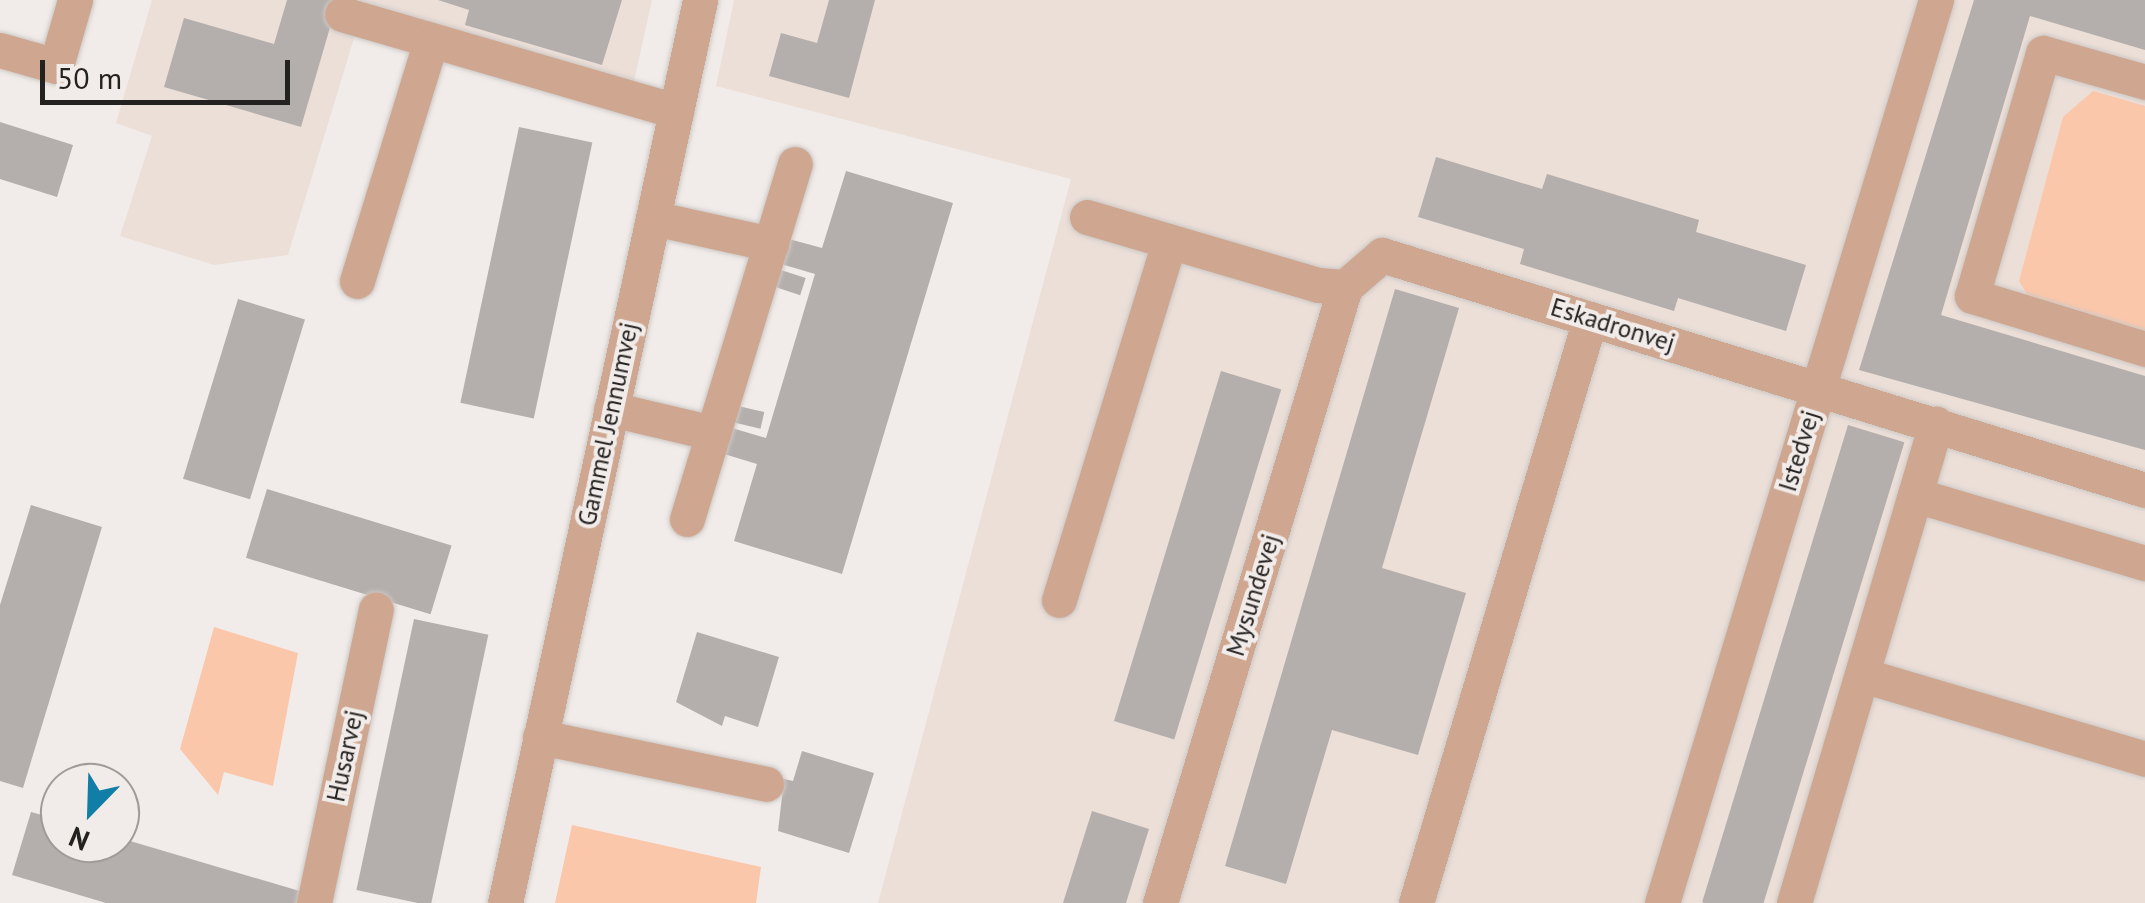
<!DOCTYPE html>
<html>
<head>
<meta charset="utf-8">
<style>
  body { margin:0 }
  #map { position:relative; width:2145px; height:903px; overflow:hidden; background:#f1ece9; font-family:"PT Sans",sans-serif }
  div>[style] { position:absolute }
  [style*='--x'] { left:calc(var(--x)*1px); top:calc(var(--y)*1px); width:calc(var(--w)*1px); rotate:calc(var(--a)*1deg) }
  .built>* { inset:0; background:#ecdfd8 }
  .green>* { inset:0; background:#fbc7aa }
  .building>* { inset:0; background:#b4afac; transform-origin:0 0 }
  .roads { filter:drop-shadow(0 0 2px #ccc8c5) drop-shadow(0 0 2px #ccc8c5) }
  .minor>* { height:35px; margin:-17.5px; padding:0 17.5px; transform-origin:17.5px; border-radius:17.5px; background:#cfa791 }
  span { translate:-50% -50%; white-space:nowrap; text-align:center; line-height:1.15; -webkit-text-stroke:8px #f1ece9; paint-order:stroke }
  .street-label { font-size:25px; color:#242221 }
  .north { position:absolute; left:40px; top:763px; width:100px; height:100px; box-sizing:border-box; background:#f1ece9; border:2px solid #9f9b99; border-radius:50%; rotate:203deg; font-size:28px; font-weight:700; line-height:40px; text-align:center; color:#242221 }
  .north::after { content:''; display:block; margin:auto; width:35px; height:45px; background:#117ea7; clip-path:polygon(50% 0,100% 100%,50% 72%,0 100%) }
  .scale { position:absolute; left:40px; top:60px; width:250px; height:45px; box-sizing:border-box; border:5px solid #242221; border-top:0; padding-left:12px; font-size:30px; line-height:35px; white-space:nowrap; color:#242221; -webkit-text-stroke:8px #f1ece9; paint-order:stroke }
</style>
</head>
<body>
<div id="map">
  <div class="built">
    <i style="clip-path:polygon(152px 0,652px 0,633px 86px,362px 12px,288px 255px,214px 265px,120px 236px,152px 136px,116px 123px)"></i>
    <i style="clip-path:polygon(734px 0,2145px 0,2145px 903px,878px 903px,1071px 179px,716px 86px)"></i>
  </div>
  <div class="green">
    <i style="clip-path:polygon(2093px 91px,2145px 106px,2145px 334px,2028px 296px,2019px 281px,2063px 117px)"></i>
    <i style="clip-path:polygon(214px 627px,298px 653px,273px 786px,224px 772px,218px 795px,180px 749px)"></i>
    <i style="clip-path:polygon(572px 825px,761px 867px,756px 903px,555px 903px)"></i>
  </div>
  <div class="building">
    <i style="clip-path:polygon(287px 0,338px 0,301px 127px,164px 87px,184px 18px,274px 44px)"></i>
    <i style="clip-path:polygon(438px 0,622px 0,602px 65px,465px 25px,469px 10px)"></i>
    <i style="clip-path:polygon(829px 0,875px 0,849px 98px,769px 76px,781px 33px,817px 43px)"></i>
    <i style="clip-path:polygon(1974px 0,2145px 0,2145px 50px,2030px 16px,1941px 315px,2145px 376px,2145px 450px,1859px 370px)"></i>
    <i style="clip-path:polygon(0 122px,73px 145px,57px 197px,0 179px)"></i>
    <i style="left:519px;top:127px;width:75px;height:282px;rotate:12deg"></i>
    <i style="clip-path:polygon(1436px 157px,1542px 189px,1547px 174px,1699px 220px,1696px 232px,1806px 265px,1786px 331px,1678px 298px,1674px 311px,1520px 264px,1524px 249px,1418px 217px)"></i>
    <i style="clip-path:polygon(846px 171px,953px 203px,842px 574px,734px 541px,757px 464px,724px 454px,732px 428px,766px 438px,815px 274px,781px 264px,789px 239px,822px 248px)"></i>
    <i style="left:781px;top:270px;width:26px;height:18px;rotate:18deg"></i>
    <i style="clip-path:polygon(1395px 289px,1459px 308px,1382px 568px,1466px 593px,1418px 755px,1332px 730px,1286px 884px,1225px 866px)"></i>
    <i style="left:238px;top:299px;width:70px;height:188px;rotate:17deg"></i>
    <i style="left:1221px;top:371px;width:63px;height:366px;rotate:17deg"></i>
    <i style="left:738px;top:406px;width:27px;height:17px;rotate:13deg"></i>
    <i style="left:1848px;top:425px;width:59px;height:499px;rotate:17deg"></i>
    <i style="left:267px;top:489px;width:193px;height:72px;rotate:17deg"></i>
    <i style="clip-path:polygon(31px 505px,102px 527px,23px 788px,0 781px,0 605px)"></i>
    <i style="left:414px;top:619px;width:76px;height:277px;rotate:12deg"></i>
    <i style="clip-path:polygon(697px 632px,779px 657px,758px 727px,725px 716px,722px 726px,676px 702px)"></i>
    <i style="clip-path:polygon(802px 751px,874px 773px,849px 853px,778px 831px,784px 779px,793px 781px)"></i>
    <i style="clip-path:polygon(1092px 811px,1149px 829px,1126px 903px,1063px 903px)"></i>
    <i style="clip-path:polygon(31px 812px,60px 820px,60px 843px,120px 838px,303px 892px,300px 903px,106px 903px,12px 875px)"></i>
  </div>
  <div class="roads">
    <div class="minor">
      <i style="--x:342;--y:14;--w:348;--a:16.2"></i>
      <i style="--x:0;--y:50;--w:58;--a:15.9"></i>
      <i style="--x:56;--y:66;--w:69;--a:-73.9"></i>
      <i style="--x:2145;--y:82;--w:106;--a:-164.1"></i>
      <i style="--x:2043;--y:53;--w:253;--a:106.3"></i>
      <i style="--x:1972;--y:296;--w:181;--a:17"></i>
      <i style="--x:1087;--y:217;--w:241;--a:16.4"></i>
      <i style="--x:1318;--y:285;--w:27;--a:4"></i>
      <i style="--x:1345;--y:287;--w:49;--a:-40.9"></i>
      <i style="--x:1382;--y:255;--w:798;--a:17.12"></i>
      <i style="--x:653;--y:218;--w:121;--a:12.4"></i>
      <i style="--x:357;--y:281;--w:252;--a:-72.9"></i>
      <i style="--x:611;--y:409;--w:105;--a:13.2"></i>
      <i style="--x:1915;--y:495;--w:240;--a:16.5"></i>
      <i style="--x:687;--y:519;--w:371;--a:-73.1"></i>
      <i style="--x:1059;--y:600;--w:375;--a:-72.9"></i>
      <i style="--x:1862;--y:675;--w:295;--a:16.5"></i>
      <i style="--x:540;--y:737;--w:231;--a:11.7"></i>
      <i style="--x:314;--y:903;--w:300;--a:-78.1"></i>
      <i style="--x:505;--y:903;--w:924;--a:-77.81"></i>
      <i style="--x:1160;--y:903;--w:643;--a:-73.28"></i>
      <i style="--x:1416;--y:903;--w:609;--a:-73.41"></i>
      <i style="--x:1662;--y:903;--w:944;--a:-73.12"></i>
      <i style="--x:1794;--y:903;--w:500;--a:-73.5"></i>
    </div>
  </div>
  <div class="street-label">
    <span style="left:1613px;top:325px;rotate:17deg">Eskadronvej</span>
    <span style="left:608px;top:424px;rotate:-78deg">Gammel Jennumvej</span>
    <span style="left:1799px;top:451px;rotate:-73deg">Istedvej</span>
    <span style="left:1253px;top:595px;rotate:-73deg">Mysundevej</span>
    <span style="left:345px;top:756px;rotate:-78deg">Husarvej</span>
  </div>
  <div class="north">N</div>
  <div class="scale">50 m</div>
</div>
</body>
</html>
